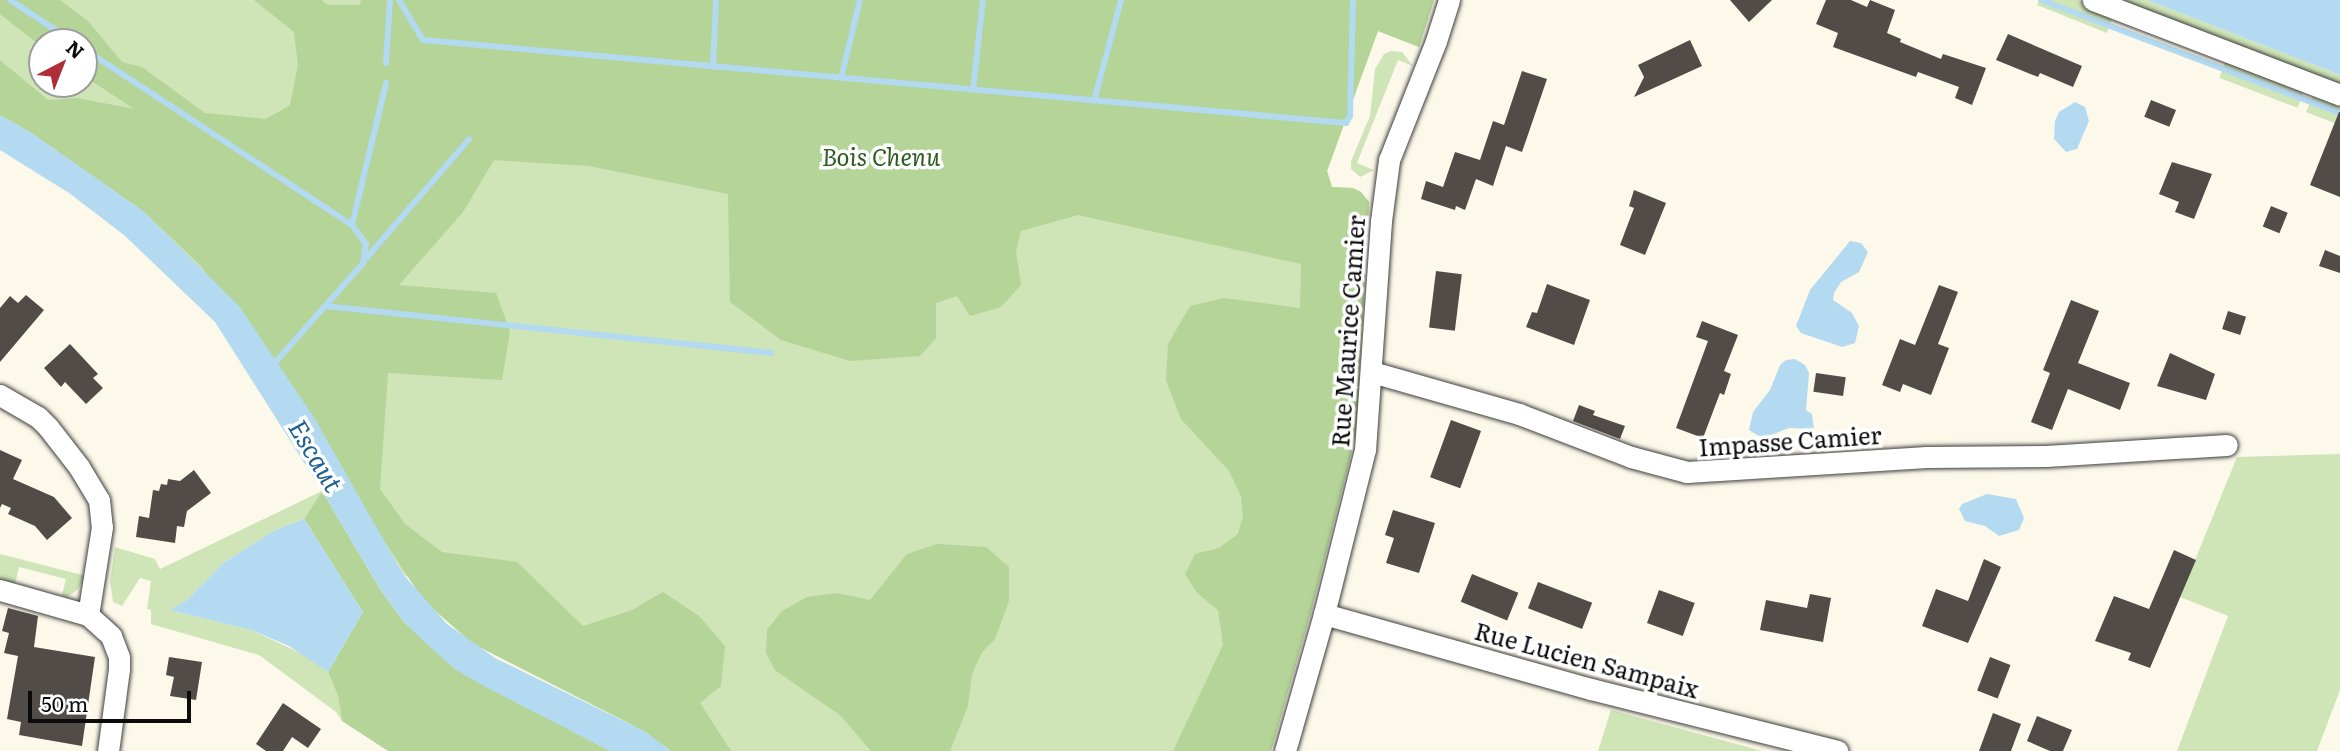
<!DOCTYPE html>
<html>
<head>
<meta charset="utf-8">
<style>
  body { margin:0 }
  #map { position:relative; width:2340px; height:751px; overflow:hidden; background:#fdf9ea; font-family:Literata,serif }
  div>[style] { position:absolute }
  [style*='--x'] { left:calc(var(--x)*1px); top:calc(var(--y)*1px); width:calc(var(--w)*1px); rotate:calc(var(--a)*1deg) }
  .green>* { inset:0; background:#cfe4b7; transform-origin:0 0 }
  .forest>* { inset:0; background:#b4d498 }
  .water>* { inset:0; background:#b3daf0 }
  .stream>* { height:6px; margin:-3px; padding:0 3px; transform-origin:3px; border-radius:3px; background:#b3daf0 }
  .building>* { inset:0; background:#524c48; transform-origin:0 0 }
  .roads { filter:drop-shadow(0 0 2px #3e3e3e) drop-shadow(0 0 2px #3e3e3e) }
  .minor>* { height:21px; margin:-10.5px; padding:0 10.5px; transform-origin:10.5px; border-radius:10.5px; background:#fff }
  span { translate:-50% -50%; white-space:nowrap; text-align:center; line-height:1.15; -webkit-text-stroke:7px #fff; paint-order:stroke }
  .park-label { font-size:24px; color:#2e5c21; font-style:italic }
  .street-label { font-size:24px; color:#0b0b0b }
  .water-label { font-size:26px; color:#1f6191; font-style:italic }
  .north { position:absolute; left:28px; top:28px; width:70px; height:70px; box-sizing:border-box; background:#fff; border:2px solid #9d9d9d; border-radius:50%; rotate:42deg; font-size:19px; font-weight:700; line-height:28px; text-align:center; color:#0b0b0b }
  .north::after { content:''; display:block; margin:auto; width:24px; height:32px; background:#ae2f37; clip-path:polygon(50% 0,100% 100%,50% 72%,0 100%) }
  .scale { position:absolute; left:28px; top:691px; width:163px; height:32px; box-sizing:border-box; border:4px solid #0b0b0b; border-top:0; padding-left:9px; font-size:21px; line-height:24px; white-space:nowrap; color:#0b0b0b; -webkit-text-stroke:5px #fff; paint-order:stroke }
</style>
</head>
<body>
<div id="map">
  <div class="green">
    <i style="clip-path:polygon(evenodd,0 0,1434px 0,1419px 47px,1378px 31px,1327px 171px,1332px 187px,1353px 188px,1361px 192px,1369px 202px,1356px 434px,1312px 608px,1271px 751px,671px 751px,403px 574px,315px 419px,239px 306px,33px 134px,0 115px,0 0,42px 42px,84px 42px,84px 84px,42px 84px,42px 42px)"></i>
    <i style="clip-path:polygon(2039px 0,2078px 0,2114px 14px,2107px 33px,2037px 5px)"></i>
    <i style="clip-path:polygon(2118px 0,2147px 0,2340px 75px,2340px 86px)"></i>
    <i style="clip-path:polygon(1391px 51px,1402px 52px,1413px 66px,1398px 60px,1357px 163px,1374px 170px,1360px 177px,1351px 169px,1351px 161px,1370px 116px,1375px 69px,1384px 54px)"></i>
    <i style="left:2226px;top:60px;width:84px;height:19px;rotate:21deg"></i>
    <i style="clip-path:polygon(2314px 94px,2340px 100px,2340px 125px,2306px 112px)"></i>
    <i style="clip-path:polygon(2340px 454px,2340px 690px,2317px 751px,2177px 751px,2228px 616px,2180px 597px,2237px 457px)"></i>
    <i style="clip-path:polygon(322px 491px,304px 519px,273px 531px,223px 563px,187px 600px,171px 610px,251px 630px,305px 655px,328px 672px,338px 696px,342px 721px,336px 712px,259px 655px,151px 624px,151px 610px,147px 609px,151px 581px,140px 578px,122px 606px,113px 602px,110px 581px,115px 547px,155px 559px,160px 569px)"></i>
    <i style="clip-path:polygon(0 554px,86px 576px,77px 590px,67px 597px,62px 595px,66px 579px,19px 567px,15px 584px,0 581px)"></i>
    <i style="clip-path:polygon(1611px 710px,1762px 751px,1598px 751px)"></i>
  </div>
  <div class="forest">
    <i style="clip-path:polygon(0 0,60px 0,88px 21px,122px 62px,142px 67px,205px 113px,266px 119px,290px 105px,298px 65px,294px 32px,254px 0,321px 0,328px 5px,360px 5px,361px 0,1434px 0,1419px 47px,1378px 31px,1327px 171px,1332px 187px,1353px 188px,1361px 192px,1369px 202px,1356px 434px,1312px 608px,1271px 751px,1173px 751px,1223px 645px,1218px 610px,1197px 593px,1185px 574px,1195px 554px,1219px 548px,1238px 534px,1243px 516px,1241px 496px,1229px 471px,1181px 419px,1166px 380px,1168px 344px,1190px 306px,1224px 298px,1300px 308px,1301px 264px,1078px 215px,1021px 231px,1016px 251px,1021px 285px,1001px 307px,970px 316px,957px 296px,936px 303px,936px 338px,920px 356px,850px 361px,781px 340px,730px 302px,728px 194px,589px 166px,494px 160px,463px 212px,399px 285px,496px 293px,510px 331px,502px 380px,388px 373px,380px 489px,405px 524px,442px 552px,517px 562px,583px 626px,632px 610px,663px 592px,699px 616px,725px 646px,721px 686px,700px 703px,731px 751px,671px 751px,644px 731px,473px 644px,424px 601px,202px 267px,143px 211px,33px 134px,0 115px,0 60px,48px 100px,77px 98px,134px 109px,84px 76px,84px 42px,42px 42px,42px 47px,0 14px)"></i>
    <i style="clip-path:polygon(322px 491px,380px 589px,403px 621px,455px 669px,610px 751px,388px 751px,342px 721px,338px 696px,328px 672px,363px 612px,304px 519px)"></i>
    <i style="clip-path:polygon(937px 544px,986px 547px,1009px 567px,1009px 601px,995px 639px,982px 652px,972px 674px,968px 706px,950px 751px,871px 751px,841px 716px,775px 670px,766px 653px,767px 630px,782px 611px,807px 597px,837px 593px,870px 600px,907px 554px)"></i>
  </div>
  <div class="water">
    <i style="clip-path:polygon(2147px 0,2340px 0,2340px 75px)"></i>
    <i style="clip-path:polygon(2075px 102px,2085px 107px,2089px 121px,2077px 149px,2066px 152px,2054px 139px,2055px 121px,2059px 112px)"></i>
    <i style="clip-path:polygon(0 115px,33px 134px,143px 211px,239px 306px,315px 419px,403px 574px,447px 624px,495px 658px,644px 731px,671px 751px,610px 751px,480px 684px,455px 669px,429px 646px,403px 621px,380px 589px,322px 491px,215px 322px,124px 235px,69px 193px,0 150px)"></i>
    <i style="clip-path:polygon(1850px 241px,1861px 243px,1868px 252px,1859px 272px,1841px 282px,1834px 293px,1833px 300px,1852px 313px,1859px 326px,1855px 343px,1842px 347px,1801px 333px,1796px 326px,1810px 290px)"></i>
    <i style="clip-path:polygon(1795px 359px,1805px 365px,1809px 373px,1806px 410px,1812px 414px,1814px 429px,1789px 428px,1766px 437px,1757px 435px,1749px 430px,1753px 412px,1770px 390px,1780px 365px,1786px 360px)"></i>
    <i style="clip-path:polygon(1987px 494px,2016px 499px,2024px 518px,2019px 530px,1999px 536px,1985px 526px,1965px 521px,1959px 509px,1962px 504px)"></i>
    <i style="clip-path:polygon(304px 519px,363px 612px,328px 672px,289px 646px,251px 630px,170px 610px,187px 600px,223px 563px,273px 531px)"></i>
  </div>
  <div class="stream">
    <i style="--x:10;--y:0;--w:77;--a:33.3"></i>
    <i style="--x:399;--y:0;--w:47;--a:59"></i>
    <i style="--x:423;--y:40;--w:927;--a:5.14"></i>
    <i style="--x:1346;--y:123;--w:8;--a:-60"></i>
    <i style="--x:1350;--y:116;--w:116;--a:-88.5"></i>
    <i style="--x:2041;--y:0;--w:320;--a:20.7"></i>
    <i style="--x:84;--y:49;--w:321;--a:33.3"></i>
    <i style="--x:386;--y:63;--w:63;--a:-86.4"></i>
    <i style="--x:713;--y:67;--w:67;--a:-87.4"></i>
    <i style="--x:841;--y:78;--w:80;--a:-76.3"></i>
    <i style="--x:973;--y:90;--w:91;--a:-83.7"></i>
    <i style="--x:1094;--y:101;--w:105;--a:-75"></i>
    <i style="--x:363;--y:262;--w:162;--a:-49.2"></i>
    <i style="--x:325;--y:306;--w:449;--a:6"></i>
    <i style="--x:272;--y:366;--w:137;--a:-48.5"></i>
    <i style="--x:363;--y:263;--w:19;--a:-81"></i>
    <i style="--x:366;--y:244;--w:24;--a:-126"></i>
    <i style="--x:352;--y:225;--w:146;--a:-76.5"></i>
  </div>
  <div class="building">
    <i style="clip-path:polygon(1730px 0,1772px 0,1749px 22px)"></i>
    <i style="clip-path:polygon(1826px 0,1851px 0,1867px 7px,1870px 0,1895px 10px,1887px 33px,1901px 39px,1900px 42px,1941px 59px,1943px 54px,1986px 68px,1972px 105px,1955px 98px,1959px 87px,1918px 72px,1916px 77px,1833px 47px,1838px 33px,1816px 24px)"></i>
    <i style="clip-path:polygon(2008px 34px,2082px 66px,2073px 87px,2040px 73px,2038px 77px,1996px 60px)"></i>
    <i style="clip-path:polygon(1690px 40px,1702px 66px,1634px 97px,1644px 77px,1638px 65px)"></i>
    <i style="clip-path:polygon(1522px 71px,1547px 79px,1522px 152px,1506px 146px,1493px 186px,1476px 179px,1465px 210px,1456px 206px,1455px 210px,1421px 199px,1426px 181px,1443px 187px,1455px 152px,1480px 160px,1493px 121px,1504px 125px)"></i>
    <i style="left:2151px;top:100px;width:27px;height:18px;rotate:22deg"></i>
    <i style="clip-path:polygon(2339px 112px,2340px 112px,2340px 197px,2310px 185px)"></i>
    <i style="clip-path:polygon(2172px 162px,2212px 174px,2194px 219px,2175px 212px,2179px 202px,2159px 194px)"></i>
    <i style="clip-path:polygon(1634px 190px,1666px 203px,1645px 255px,1620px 245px,1634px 208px,1629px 206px)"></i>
    <i style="left:2271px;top:206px;width:18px;height:22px;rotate:22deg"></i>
    <i style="clip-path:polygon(2325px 250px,2340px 256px,2340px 273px,2319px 266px)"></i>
    <i style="left:1436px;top:271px;width:26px;height:57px;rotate:7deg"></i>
    <i style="clip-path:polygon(1547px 284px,1590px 300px,1574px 345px,1526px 327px,1532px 312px,1537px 313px)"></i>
    <i style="clip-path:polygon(1939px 285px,1958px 292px,1938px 344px,1949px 348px,1931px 395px,1903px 384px,1900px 392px,1882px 385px,1900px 339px,1915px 345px)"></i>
    <i style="clip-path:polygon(26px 295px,44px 310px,0 362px,0 308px,10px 296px,18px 303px)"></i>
    <i style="clip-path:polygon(2071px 300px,2099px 311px,2078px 363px,2130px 383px,2120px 410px,2068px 389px,2052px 430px,2031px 422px,2050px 373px,2043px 370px)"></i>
    <i style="left:2228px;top:311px;width:19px;height:19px;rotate:18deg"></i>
    <i style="clip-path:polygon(1702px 321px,1738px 335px,1724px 371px,1731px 374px,1724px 395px,1720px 393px,1703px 438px,1676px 428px,1708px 341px,1696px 337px)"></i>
    <i style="clip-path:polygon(70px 344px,98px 374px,93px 378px,103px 388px,86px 404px,65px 382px,61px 387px,44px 368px)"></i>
    <i style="clip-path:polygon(2170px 353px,2215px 374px,2206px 400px,2157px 386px)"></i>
    <i style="left:1816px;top:373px;width:30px;height:19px;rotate:8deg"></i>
    <i style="clip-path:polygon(1579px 405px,1595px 411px,1593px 415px,1625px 426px,1620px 439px,1573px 421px)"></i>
    <i style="left:1451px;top:420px;width:32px;height:61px;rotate:20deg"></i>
    <i style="clip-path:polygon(0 450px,22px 460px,13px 479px,54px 497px,72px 518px,47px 540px,35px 526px,8px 514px,11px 508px,2px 504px,0 508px)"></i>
    <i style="clip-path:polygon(194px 470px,211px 493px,187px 511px,184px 527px,177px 526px,175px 543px,136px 537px,139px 516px,149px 518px,153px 490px,159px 491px,161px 484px,167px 485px,168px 479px,180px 481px)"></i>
    <i style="clip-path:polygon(1393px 510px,1435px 523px,1419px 573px,1386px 563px,1394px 538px,1385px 535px)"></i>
    <i style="clip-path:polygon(2174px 550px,2196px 560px,2150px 668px,2128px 660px,2131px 653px,2095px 641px,2114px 596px,2149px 609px)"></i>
    <i style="clip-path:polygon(1984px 559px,2001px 567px,1968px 643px,1922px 626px,1936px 589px,1968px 601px)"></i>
    <i style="left:1472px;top:574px;width:50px;height:30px;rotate:22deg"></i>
    <i style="left:1538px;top:582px;width:58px;height:28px;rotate:21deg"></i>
    <i style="left:1659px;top:590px;width:38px;height:35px;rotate:20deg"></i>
    <i style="clip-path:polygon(1810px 594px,1831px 598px,1823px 642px,1760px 630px,1766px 600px,1807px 608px)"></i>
    <i style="clip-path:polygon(8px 608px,38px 616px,34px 647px,95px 657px,82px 746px,19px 735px,21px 722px,7px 719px,18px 656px,4px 653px,9px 633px,2px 631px)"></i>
    <i style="clip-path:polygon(169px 657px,202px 662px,196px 700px,170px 696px,174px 677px,166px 675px)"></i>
    <i style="left:1990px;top:657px;width:22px;height:36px;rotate:21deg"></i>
    <i style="clip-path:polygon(283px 703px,321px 729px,308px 748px,292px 737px,283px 751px,266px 751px,256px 744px)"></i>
    <i style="clip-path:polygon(1993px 713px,2021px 724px,2011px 751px,1979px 751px)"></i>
    <i style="clip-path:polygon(2037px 716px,2072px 730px,2063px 751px,2050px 751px,2027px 741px)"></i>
  </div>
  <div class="roads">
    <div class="minor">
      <i style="--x:2093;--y:0;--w:265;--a:21"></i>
      <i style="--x:1372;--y:372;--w:153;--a:15.9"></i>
      <i style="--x:1519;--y:414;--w:120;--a:21"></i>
      <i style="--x:1631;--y:457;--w:58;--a:15"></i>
      <i style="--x:1687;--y:472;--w:240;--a:-3.6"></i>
      <i style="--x:1927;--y:457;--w:119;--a:-0.5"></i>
      <i style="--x:2046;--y:456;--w:181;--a:-3.5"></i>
      <i style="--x:0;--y:395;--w:44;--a:30.1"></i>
      <i style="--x:38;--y:417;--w:14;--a:45"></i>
      <i style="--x:48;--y:427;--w:51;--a:52.2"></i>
      <i style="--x:79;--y:467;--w:39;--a:59"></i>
      <i style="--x:99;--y:500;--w:27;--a:84"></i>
      <i style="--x:102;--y:527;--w:89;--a:99"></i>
      <i style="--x:0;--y:590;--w:91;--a:15.9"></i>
      <i style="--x:88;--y:615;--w:31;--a:42"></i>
      <i style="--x:111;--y:636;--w:22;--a:69"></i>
      <i style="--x:119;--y:657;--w:12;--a:90"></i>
      <i style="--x:119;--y:669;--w:83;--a:97.6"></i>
      <i style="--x:1324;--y:614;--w:277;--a:15.7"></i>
      <i style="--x:1591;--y:689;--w:254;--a:14.1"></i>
      <i style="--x:1285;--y:751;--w:142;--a:-74.1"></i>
      <i style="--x:1324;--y:614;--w:169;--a:-76"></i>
      <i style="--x:1365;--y:450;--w:230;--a:-86"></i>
      <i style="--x:1381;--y:221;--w:62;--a:-82.5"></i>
      <i style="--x:1389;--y:160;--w:128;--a:-68.4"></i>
      <i style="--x:1436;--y:41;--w:43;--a:-72.4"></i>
    </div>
  </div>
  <div class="park-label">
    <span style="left:881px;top:156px">Bois Chenu</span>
  </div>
  <div class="street-label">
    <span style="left:1347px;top:331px;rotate:-86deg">Rue Maurice Camier</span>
    <span style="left:1790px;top:440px;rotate:-4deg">Impasse Camier</span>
    <span style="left:1587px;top:659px;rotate:15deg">Rue Lucien Sampaix</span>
  </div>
  <div class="water-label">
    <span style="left:317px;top:455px;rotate:59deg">Escaut</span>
  </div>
  <div class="north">N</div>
  <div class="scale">50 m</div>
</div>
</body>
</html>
